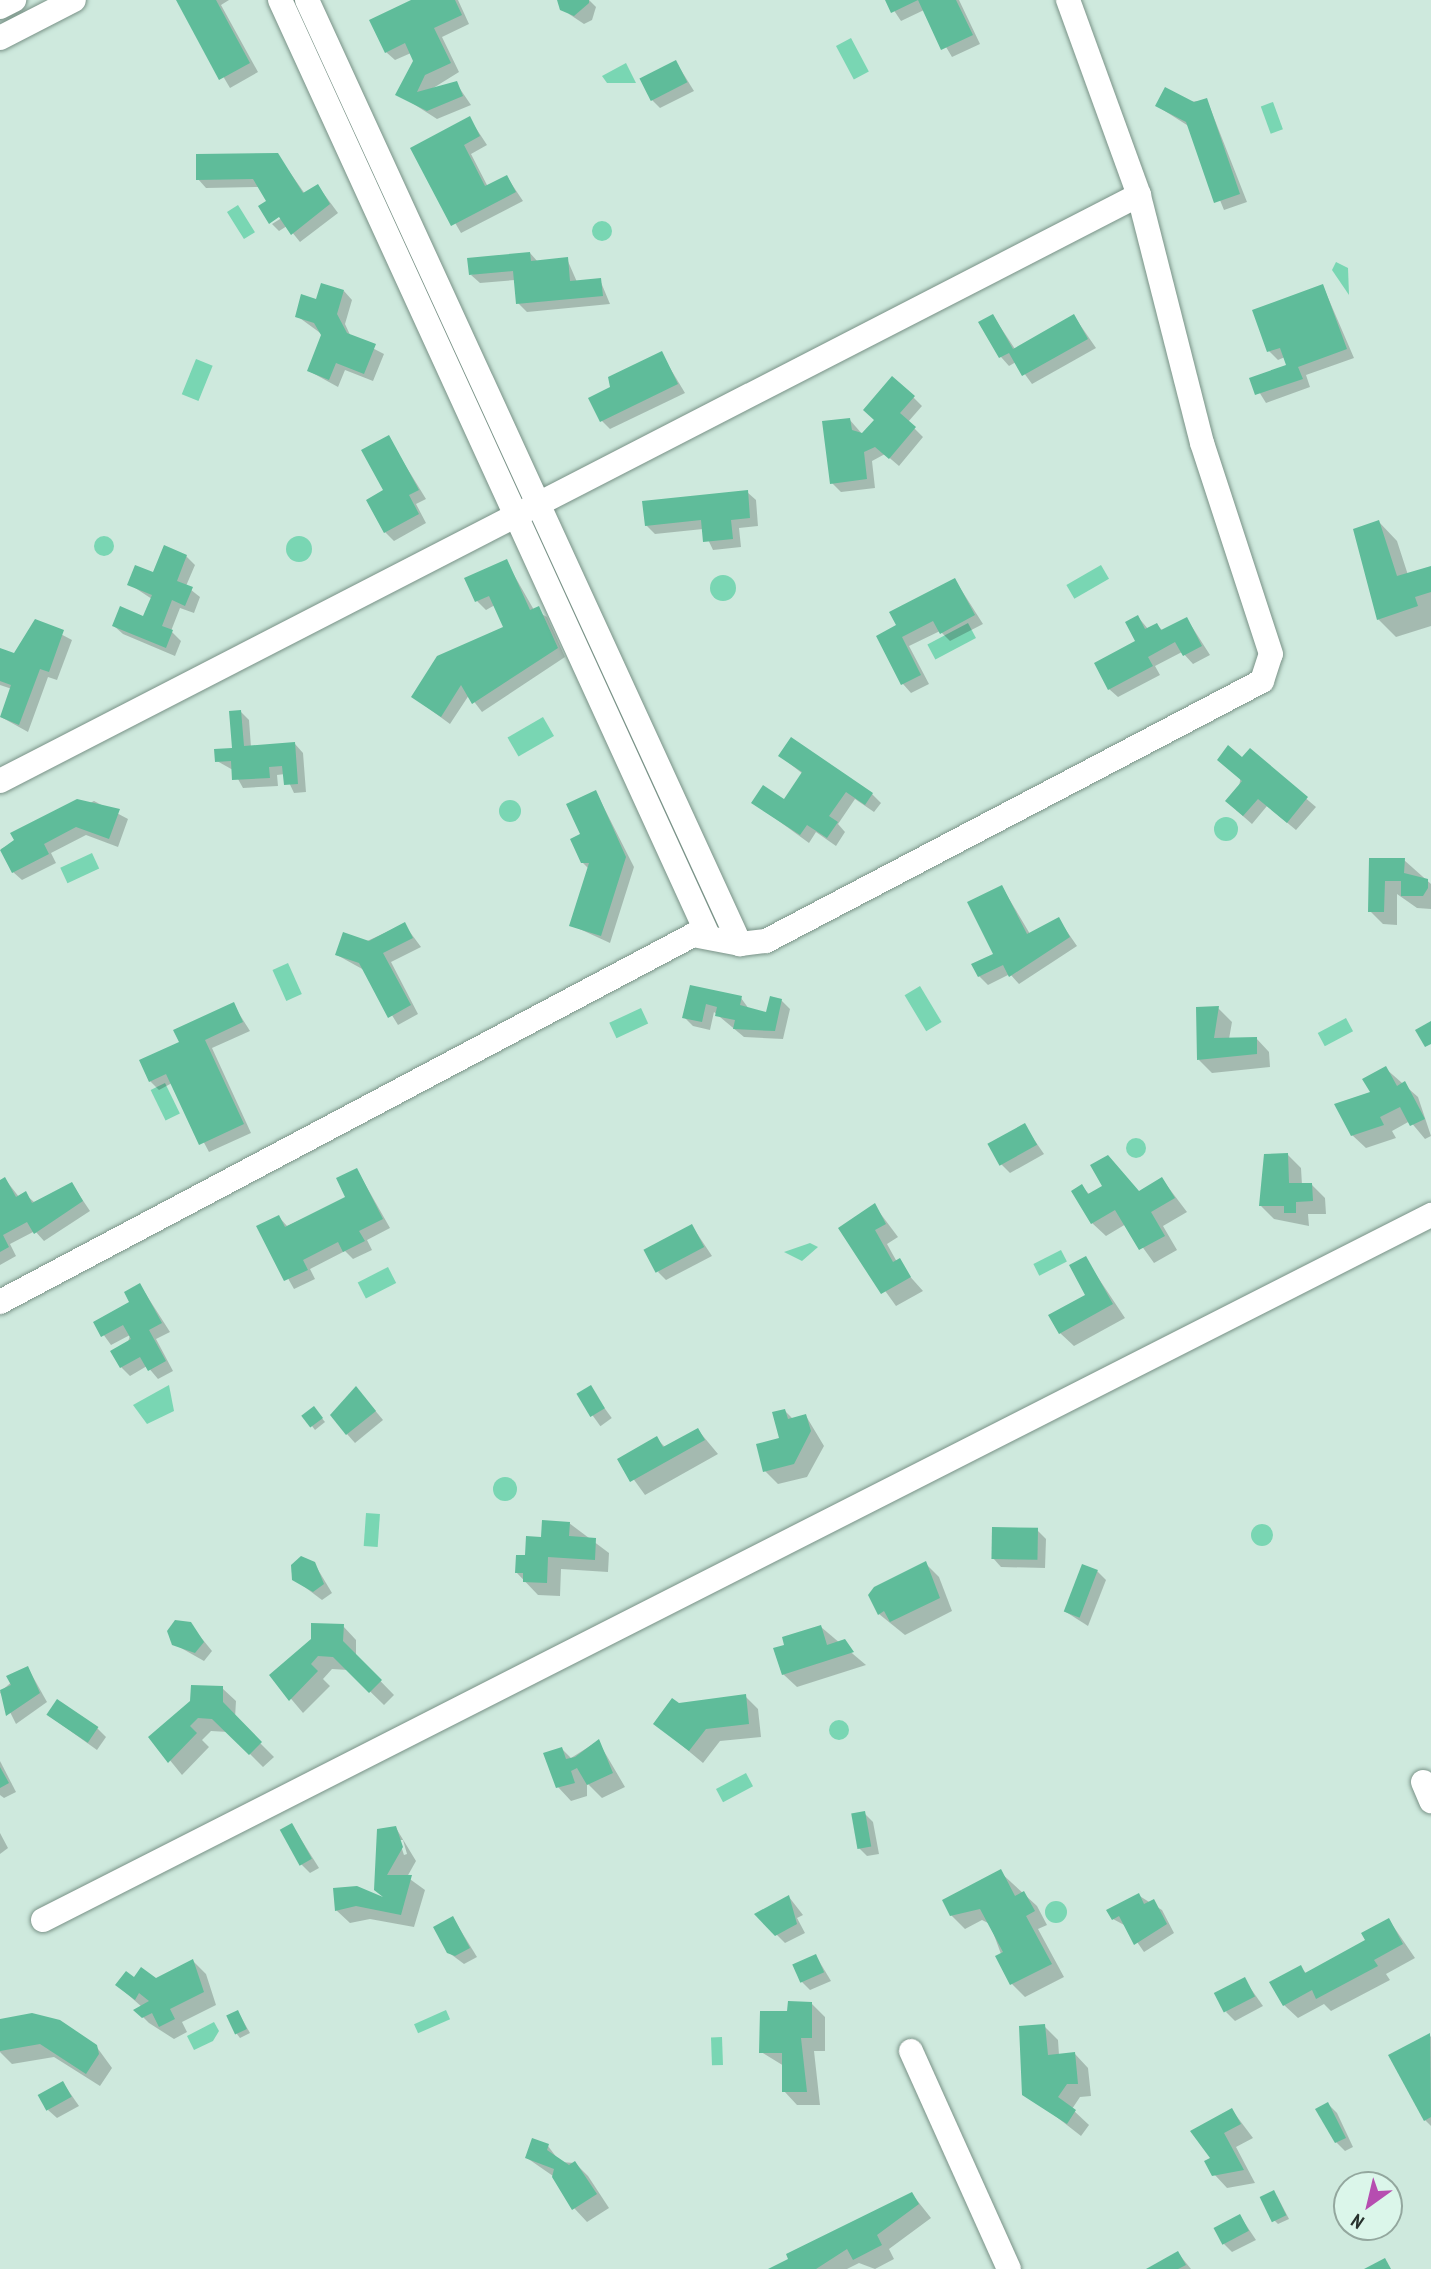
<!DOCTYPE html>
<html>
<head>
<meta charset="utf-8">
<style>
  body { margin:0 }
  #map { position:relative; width:1431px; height:2269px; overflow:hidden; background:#cee9dd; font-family:"PT Sans Narrow",sans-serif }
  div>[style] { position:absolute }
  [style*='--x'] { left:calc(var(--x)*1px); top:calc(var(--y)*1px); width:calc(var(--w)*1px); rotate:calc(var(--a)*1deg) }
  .water>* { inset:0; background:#79d6b3; transform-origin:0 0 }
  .round { border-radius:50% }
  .shadow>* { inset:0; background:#0003; transform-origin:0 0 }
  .building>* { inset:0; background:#5fbc9a; transform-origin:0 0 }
  .roads { filter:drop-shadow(0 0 2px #799287) drop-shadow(0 0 2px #799287) }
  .minor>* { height:24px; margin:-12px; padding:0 12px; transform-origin:12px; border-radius:12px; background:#fff }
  span { translate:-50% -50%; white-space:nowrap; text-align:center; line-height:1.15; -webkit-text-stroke:7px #dbf6ea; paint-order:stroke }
  .north { position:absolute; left:1333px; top:2171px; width:70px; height:70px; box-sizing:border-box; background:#dbf6ea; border:2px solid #93a79e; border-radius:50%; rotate:214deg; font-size:19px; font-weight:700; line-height:28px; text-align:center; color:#27312d }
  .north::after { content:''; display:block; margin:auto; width:24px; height:32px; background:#b64db0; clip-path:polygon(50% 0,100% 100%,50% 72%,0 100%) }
</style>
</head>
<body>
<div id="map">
  <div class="water">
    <i style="left:851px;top:38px;width:38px;height:17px;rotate:62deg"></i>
    <i style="clip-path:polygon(626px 63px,636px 83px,607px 83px,602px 76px)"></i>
    <i style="left:1273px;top:102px;width:29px;height:13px;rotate:70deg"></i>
    <i style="left:238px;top:205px;width:32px;height:13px;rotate:58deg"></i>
    <i class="round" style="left:592px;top:221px;width:20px;height:20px"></i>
    <i style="clip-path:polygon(1336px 262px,1348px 268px,1349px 295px,1332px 270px)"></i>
    <i style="left:196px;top:359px;width:18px;height:38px;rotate:22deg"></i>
    <i class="round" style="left:94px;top:536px;width:20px;height:20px"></i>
    <i class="round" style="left:286px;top:536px;width:26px;height:26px"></i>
    <i style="left:1101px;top:565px;width:16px;height:40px;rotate:60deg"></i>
    <i class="round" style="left:710px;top:575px;width:26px;height:26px"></i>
    <i style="left:968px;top:623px;width:17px;height:46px;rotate:62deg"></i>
    <i style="left:543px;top:717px;width:22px;height:41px;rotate:60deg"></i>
    <i class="round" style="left:499px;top:800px;width:22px;height:22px"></i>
    <i class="round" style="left:1214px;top:817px;width:24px;height:24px"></i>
    <i style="left:92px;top:853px;width:17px;height:35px;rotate:65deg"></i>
    <i style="left:288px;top:963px;width:34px;height:17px;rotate:66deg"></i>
    <i style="left:920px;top:986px;width:42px;height:18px;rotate:59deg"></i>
    <i style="left:641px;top:1008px;width:17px;height:35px;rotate:65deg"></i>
    <i style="left:1346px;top:1018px;width:15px;height:32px;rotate:62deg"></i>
    <i style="left:165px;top:1083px;width:34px;height:16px;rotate:64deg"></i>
    <i class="round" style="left:1126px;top:1138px;width:20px;height:20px"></i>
    <i style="clip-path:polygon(810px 1243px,818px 1247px,802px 1261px,784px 1252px)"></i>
    <i style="left:1061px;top:1250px;width:13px;height:31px;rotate:63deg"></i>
    <i style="left:388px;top:1267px;width:18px;height:34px;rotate:63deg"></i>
    <i style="clip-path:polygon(169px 1385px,174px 1411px,147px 1424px,133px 1405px)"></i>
    <i class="round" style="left:493px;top:1477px;width:24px;height:24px"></i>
    <i style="left:366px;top:1513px;width:14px;height:33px;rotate:4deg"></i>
    <i class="round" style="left:1251px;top:1524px;width:22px;height:22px"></i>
    <i class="round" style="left:829px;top:1720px;width:20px;height:20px"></i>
    <i style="left:746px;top:1773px;width:15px;height:34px;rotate:62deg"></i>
    <i class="round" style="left:1045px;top:1901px;width:22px;height:22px"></i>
    <i style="left:446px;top:2010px;width:10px;height:35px;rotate:66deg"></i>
    <i style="clip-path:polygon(214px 2022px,219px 2031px,213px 2041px,194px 2050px,187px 2036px)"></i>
    <i style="left:722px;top:2037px;width:28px;height:11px;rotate:88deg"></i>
  </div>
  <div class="shadow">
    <i style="clip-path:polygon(178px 0,229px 0,221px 5px,258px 72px,230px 88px)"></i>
    <i style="clip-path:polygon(415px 0,458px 0,469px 24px,442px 37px,459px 72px,430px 90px,456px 83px,471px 105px,437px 119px,398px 94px,415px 61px,411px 53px,395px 60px,386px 52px)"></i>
    <i style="clip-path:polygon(563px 0,589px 0,596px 7px,592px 20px,584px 24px,569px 14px)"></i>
    <i style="clip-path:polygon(887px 0,959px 0,980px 44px,952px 57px,924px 10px,901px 21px)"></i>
    <i style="clip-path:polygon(676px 62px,694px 91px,660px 108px,652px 100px)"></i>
    <i style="clip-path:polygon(1207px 100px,1247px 202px,1224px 210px,1190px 127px,1157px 106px)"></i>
    <i style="clip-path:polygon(470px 119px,487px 145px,471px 154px,488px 187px,507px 177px,523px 201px,461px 233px,412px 149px)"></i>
    <i style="clip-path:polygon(277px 154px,305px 194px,318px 186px,338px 213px,300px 242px,287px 226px,279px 231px,272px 224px,288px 214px,260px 187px,206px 188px,198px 179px)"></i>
    <i style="clip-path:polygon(530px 253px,538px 262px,567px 259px,577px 282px,600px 280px,610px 304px,527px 312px,518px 303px,515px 280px,480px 283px,471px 275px)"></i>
    <i style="clip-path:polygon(1323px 286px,1354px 358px,1306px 375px,1310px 387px,1266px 403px,1251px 379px,1288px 366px,1285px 357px,1278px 360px,1269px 351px)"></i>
    <i style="clip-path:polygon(344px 291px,352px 300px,345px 324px,351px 337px,384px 354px,373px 381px,345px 370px,338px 387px,309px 371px,323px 335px,297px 316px)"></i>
    <i style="clip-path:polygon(993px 316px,1015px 349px,1074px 316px,1096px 348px,1032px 384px,1016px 362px,1009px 366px,1001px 357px,981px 323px)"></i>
    <i style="clip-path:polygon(661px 353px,685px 393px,610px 429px,602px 421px,612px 388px)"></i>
    <i style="clip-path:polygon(913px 397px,922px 406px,908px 422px,923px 437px,899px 466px,885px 454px,872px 461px,875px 488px,841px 492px,832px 483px,849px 419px,863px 435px)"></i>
    <i style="clip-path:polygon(388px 437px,426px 499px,416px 504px,426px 523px,394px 541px,385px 532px)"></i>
    <i style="clip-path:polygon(747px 492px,756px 500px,758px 526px,739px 528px,741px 547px,713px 550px,703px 529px,655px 534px,646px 525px)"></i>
    <i style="clip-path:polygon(1379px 522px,1397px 541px,1408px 575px,1431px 567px,1431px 626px,1396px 637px,1378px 619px)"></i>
    <i style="clip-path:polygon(186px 556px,195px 565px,186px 586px,200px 597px,194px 613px,180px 608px,171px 631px,181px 641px,175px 656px,123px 634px,114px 626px,144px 618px,152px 599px,129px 584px)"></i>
    <i style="clip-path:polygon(506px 561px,534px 610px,547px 617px,565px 657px,482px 712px,469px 695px,450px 724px,413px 697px,505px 628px,495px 605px,486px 610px,477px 601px)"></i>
    <i style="clip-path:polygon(955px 580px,983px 624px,950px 641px,940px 631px,909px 646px,929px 684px,911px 693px,903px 684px,899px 626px)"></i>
    <i style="clip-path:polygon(1138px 617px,1148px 629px,1157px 625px,1163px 631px,1187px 619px,1210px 655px,1193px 664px,1182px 652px,1155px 666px,1160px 675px,1118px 697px,1109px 689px,1137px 642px)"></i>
    <i style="clip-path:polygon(36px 621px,72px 640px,57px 680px,48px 677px,28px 732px,1px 717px,12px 689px,0 685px,0 654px,15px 655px)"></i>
    <i style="clip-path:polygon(241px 712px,249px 720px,251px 747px,295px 744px,303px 753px,306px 792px,294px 793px,285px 774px,277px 775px,278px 786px,243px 788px,233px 770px,217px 761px,234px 749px)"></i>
    <i style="clip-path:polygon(1250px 751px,1316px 807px,1296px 830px,1267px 806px,1252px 824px,1236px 810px,1243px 759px)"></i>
    <i style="clip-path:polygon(780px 756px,872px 794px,881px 803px,874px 812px,855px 799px,838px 824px,845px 832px,836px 846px,816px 832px,809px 843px,754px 803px,785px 801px,803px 774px)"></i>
    <i style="clip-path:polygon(596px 792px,634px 867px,610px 943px,571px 925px,589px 869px,582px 862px,582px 835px)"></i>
    <i style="clip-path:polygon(94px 801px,128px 819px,118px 847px,86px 835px,51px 853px,56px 863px,22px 880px,13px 872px,1px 849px)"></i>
    <i style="clip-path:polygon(1371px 860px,1404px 860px,1431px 884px,1431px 909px,1417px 908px,1397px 894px,1397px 925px,1383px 924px,1370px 911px)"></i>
    <i style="clip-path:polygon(1002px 887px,1030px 934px,1059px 920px,1077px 946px,1019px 984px,1010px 974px,988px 985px,979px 976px,995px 955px)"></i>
    <i style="clip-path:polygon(404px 924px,421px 947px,391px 962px,418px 1014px,398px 1025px,364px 970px,337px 955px)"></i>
    <i style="clip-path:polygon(691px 987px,741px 998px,749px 1009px,767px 1014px,781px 1000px,790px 1009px,783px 1039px,744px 1037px,714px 1012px,710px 1030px,693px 1026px,684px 1017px)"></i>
    <i style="clip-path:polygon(233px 1004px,250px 1031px,212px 1048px,251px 1133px,209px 1152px,172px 1083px,159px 1090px,150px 1081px,181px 1043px)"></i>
    <i style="clip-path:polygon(1218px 1008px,1232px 1022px,1229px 1039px,1256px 1038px,1269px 1052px,1270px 1067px,1212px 1073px,1199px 1060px)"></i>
    <i style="clip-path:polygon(1385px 1068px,1418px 1097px,1431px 1136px,1425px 1139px,1410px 1121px,1392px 1131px,1396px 1138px,1366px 1148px,1352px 1135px)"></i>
    <i style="clip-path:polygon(1024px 1125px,1044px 1154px,1010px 1173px,1001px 1164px)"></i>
    <i style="clip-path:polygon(1288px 1155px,1301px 1168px,1302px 1185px,1312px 1185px,1325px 1198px,1326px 1214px,1308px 1214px,1309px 1226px,1274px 1219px,1261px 1206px)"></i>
    <i style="clip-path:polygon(357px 1170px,390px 1228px,367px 1240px,372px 1250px,353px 1259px,345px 1251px,310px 1269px,315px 1279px,294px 1289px,259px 1227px,279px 1217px,287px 1226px,348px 1198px)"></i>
    <i style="clip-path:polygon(5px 1179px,19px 1197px,25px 1194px,34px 1202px,72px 1184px,90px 1211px,44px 1241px,35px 1231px,10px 1244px,16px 1256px,0 1265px,0 1182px)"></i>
    <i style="clip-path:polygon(1162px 1179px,1187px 1212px,1163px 1226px,1177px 1250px,1154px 1263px,1126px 1224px,1106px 1236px,1092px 1223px,1082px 1187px,1090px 1195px,1140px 1192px)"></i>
    <i style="clip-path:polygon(874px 1205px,898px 1237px,887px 1244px,897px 1262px,923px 1291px,896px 1306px,840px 1228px)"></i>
    <i style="clip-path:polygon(692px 1226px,712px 1256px,666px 1280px,658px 1272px)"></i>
    <i style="clip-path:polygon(1085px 1258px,1125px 1318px,1074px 1346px,1060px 1333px,1088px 1295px)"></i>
    <i style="clip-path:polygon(140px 1285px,170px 1332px,156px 1339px,173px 1371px,158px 1379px,147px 1366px,130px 1376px,121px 1367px,130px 1335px,111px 1345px,95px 1323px,132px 1303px)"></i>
    <i style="left:590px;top:1388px;width:37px;height:14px;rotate:54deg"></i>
    <i style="clip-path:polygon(364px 1397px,383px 1420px,355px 1443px,347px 1434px)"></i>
    <i style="clip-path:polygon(785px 1411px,793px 1419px,806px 1416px,824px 1446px,807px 1477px,778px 1484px,765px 1471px,781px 1439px)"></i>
    <i style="clip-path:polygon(317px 1412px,325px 1422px,315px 1430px,312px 1426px)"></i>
    <i style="clip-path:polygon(698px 1430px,718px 1454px,645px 1495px,619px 1459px,656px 1438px,666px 1448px)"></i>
    <i style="clip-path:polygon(569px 1523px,609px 1553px,608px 1572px,561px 1569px,560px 1596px,538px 1595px,516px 1572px,542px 1539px)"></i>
    <i style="clip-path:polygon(1037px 1530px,1046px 1539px,1045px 1568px,1001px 1567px,993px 1558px)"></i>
    <i style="clip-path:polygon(314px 1563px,332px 1593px,322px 1600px,294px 1579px)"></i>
    <i style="clip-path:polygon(926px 1564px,939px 1577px,952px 1611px,905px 1635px,879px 1614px)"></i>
    <i style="clip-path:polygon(1097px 1571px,1106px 1580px,1088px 1626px,1066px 1612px)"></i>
    <i style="clip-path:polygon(190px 1624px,212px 1651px,204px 1661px,174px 1644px)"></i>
    <i style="clip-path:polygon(343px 1626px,356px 1640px,356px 1656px,394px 1695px,384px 1705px,348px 1670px,332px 1669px,323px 1679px,330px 1686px,303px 1713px,271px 1675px)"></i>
    <i style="clip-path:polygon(821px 1627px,866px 1665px,797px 1687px,783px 1674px)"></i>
    <i style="clip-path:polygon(28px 1668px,47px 1702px,16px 1724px,0 1692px)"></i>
    <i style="clip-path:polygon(222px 1688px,236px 1701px,235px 1718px,274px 1757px,263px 1767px,228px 1732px,211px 1731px,202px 1740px,209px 1747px,182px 1775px,151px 1737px)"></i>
    <i style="clip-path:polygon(745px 1696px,758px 1709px,761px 1737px,720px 1741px,703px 1763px,655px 1723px)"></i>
    <i style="clip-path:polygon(48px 1715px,97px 1728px,106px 1737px,97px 1750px)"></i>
    <i style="clip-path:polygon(598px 1741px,625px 1787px,602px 1798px,587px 1783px,587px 1796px,571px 1801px,558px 1787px,562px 1749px,571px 1758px)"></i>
    <i style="clip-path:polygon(0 1761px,16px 1792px,4px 1798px,0 1795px)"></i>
    <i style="clip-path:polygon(864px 1813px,873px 1822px,879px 1854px,867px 1856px,859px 1848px)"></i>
    <i style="clip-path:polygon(292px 1825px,319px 1868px,310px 1873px,301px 1864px)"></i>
    <i style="clip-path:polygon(evenodd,396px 1828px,416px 1861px,407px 1877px,425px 1890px,414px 1927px,370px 1919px,350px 1923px,336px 1910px,335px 1889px,387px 1900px,376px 1889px,396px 1828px,399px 1840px,403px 1840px,407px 1854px,404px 1855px,399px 1840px)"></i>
    <i style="clip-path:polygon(0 1833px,8px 1848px,0 1854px)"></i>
    <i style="clip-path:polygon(1000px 1872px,1037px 1906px,1047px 1925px,1038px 1929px,1064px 1977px,1025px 1997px,1012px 1984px,990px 1924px,982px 1920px,965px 1929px,951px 1915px)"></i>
    <i style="clip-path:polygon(1138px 1895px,1162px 1910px,1174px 1933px,1144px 1952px,1126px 1926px,1113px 1919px)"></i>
    <i style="clip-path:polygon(789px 1897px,803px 1915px,797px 1918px,805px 1933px,785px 1943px,757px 1915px)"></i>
    <i style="clip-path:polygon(453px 1918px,477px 1957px,464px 1964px,448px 1952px)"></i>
    <i style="clip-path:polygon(1389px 1920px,1415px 1958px,1386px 1974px,1390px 1980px,1331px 2011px,1324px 2004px,1298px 2018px,1284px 2005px,1300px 1967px,1307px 1974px,1368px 1941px)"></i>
    <i style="clip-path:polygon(816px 1956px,831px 1981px,810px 1990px,801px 1981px)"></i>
    <i style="clip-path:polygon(193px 1961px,206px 1974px,216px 2005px,182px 2022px,187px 2032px,174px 2039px,149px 2023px,136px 2010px,142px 2007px,117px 1985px,155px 1980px)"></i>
    <i style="clip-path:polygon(1244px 1979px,1263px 2006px,1235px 2021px,1226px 2012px)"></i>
    <i style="clip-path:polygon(812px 2004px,825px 2017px,825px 2051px,814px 2051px,820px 2105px,797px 2105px,784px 2091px,784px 2066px,761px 2052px)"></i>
    <i style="clip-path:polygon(238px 2012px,250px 2033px,240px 2038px,237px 2034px)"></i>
    <i style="clip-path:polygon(0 2020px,96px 2046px,112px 2068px,100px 2086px,54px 2057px,12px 2064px,0 2052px)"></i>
    <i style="clip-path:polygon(1044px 2026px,1058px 2040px,1059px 2055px,1075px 2054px,1088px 2068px,1091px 2096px,1080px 2097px,1072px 2109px,1089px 2125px,1081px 2136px,1040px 2104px)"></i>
    <i style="clip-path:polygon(1429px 2035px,1431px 2037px,1431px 2126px,1425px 2120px)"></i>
    <i style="clip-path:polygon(63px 2083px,79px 2106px,57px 2118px,48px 2110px)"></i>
    <i style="clip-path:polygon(1328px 2104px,1337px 2113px,1353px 2147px,1345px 2151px,1336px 2142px)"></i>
    <i style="clip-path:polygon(1232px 2110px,1253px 2138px,1236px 2147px,1255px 2183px,1227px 2188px,1214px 2174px,1213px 2158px)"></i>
    <i style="clip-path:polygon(548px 2146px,560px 2162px,575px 2163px,588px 2176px,609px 2208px,587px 2222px,574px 2208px,553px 2176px,527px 2158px)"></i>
    <i style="clip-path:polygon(912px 2194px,931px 2218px,889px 2249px,894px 2259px,875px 2269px,859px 2263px,847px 2269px,772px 2269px)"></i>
    <i style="clip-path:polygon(1277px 2196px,1289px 2219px,1278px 2224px,1274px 2220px)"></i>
    <i style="clip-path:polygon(1240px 2216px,1256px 2240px,1232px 2252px,1224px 2244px)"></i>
    <i style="clip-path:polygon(1178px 2253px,1191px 2269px,1149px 2269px)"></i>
  </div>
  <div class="building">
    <i style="clip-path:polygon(176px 0,216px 0,250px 63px,219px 80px)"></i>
    <i style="clip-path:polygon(411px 0,455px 0,462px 15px,434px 28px,451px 63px,425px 75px,417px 92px,457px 81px,463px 96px,427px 111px,395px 95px,413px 61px,405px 43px,385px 53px,369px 20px)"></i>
    <i style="clip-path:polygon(557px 0,589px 0,589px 3px,574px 16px,560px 10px)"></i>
    <i style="clip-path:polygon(885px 0,956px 0,973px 35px,941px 50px,918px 0,891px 13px)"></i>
    <i style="left:676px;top:60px;width:25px;height:41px;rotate:63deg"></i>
    <i style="clip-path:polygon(1165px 87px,1194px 102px,1207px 98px,1240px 194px,1214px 203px,1186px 122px,1155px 106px)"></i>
    <i style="clip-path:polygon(470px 116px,480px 136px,464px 145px,485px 186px,507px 175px,516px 192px,451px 226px,410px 148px)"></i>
    <i style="clip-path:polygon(278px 153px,303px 193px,318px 184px,330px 204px,291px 235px,279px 217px,269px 224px,258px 206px,266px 201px,253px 179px,196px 180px,196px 154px)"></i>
    <i style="clip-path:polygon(530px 252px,531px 261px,568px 257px,570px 281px,601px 278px,603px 296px,516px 304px,513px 271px,469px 275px,467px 258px)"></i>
    <i style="clip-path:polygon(321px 283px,344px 290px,337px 314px,347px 333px,376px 344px,364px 374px,336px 363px,329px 380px,307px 371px,321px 335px,314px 323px,295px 317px,301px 294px,316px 299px)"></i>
    <i style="clip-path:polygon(1323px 284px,1347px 349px,1298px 367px,1303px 379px,1255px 395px,1249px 378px,1286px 365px,1280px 348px,1267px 352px,1252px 310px)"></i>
    <i style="clip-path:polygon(993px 314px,1013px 349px,1074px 314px,1088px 339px,1022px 376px,1009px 353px,999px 358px,978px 322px)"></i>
    <i style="clip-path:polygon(662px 351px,678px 384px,600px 422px,588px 398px,610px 387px,608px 377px)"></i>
    <i style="clip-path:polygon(892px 376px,915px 396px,900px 413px,916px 427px,889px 459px,875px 447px,864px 452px,867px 479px,830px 484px,822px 421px,850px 418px,852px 430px,862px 433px,874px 420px,863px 410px)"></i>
    <i style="clip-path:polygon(389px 435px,419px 490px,409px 495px,419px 514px,384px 533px,366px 500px,383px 490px,361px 450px)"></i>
    <i style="clip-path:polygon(748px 490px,750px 518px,731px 520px,733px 539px,703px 542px,701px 520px,645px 526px,642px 501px)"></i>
    <i style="clip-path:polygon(1379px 520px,1397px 576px,1431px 566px,1431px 592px,1415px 597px,1418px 606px,1377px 620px,1353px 529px)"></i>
    <i style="clip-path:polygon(164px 545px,187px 555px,177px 581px,193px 587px,185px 606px,172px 600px,162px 626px,173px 630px,166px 648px,112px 626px,120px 606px,143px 616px,152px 595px,127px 585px,135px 565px,153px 572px)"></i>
    <i style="clip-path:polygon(507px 559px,530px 610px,539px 606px,558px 648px,472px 704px,461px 685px,441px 717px,411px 697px,437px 656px,503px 627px,489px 596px,475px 602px,464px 578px)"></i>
    <i style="clip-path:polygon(955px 578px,975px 615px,940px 634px,933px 621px,902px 637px,921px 675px,901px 685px,876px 636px,896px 625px,889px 612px)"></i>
    <i style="clip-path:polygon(1138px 615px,1145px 629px,1157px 623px,1161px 630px,1187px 617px,1202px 646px,1183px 656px,1175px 642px,1148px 657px,1153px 666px,1108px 690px,1094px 663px,1135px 641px,1125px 622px)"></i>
    <i style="clip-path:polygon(35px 619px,64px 630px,49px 672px,40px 669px,19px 725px,0 717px,11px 685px,0 681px,0 648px,14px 653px)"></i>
    <i style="clip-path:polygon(241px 710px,244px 746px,295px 742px,298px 784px,284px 785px,282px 766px,269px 767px,270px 778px,232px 780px,231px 761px,215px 762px,214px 749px,232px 748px,229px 711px)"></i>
    <i style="clip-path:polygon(791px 737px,873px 793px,865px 805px,846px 792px,829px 816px,838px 822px,827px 838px,807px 825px,800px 835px,751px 803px,763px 785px,784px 799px,802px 772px,778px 756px)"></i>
    <i style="clip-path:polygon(1228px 745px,1242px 757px,1250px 748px,1308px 797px,1287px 823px,1258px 799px,1243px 816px,1225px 801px,1242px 781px,1217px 760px)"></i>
    <i style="clip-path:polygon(596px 790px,626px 857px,601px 936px,569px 926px,589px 863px,581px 863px,570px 839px,580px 834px,566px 804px)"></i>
    <i style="clip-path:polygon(77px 799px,120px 809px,109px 839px,76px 827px,44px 844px,49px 854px,12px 873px,0 850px,14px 840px,10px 833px)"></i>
    <i style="clip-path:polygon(1369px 858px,1405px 858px,1404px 873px,1428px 879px,1428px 888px,1423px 896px,1401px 896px,1401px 881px,1385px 881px,1384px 912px,1368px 912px)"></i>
    <i style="clip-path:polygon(1002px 885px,1027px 934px,1059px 917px,1070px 937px,1009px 977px,1003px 965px,978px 977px,971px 964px,993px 954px,967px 902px)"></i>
    <i style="clip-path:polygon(405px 922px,413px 938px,383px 953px,411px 1005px,388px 1018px,359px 963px,335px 955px,343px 932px,369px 941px)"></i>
    <i style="clip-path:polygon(690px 985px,742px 996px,740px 1005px,766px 1012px,770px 996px,782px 999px,775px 1031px,733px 1029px,735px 1020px,715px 1016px,717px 1007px,706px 1004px,702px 1022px,682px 1018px)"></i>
    <i style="clip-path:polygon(234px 1002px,243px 1022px,205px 1040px,244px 1124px,199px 1145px,166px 1074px,149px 1082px,139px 1060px,179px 1042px,173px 1030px)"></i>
    <i style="clip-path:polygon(1219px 1006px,1214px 1038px,1257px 1037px,1257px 1054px,1197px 1060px,1196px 1007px)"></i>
    <i style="clip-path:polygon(1431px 1021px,1431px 1044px,1425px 1047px,1415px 1030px)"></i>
    <i style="clip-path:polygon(1386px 1066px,1397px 1086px,1405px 1081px,1425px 1119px,1410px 1126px,1400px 1107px,1380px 1117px,1384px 1125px,1351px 1136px,1334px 1104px,1370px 1092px,1362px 1079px)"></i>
    <i style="left:1025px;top:1123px;width:25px;height:43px;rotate:61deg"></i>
    <i style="clip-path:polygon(1288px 1153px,1289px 1183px,1312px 1183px,1313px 1201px,1296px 1202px,1296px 1213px,1284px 1213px,1284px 1206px,1259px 1206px,1264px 1154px)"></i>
    <i style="clip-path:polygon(1108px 1155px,1139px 1191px,1162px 1177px,1175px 1198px,1151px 1212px,1165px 1236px,1139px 1250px,1115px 1210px,1091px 1224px,1071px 1191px,1082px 1184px,1088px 1194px,1102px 1186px,1090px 1165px)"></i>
    <i style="clip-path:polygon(357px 1168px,383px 1219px,359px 1231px,365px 1241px,343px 1252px,338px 1242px,303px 1260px,308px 1270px,284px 1281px,256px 1226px,279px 1215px,285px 1227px,345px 1197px,336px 1178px)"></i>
    <i style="clip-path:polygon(5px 1177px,16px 1197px,26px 1191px,32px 1203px,72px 1182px,83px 1201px,34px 1234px,27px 1222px,3px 1235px,9px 1247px,0 1252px,0 1180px)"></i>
    <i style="clip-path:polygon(875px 1203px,886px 1224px,875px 1230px,893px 1262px,900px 1258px,911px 1277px,881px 1294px,838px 1228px)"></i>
    <i style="left:692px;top:1224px;width:26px;height:55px;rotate:62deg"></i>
    <i style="clip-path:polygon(1086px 1256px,1113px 1304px,1059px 1334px,1048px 1315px,1085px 1295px,1069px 1265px)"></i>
    <i style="clip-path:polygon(140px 1283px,162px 1323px,149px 1330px,166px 1361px,148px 1371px,140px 1357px,120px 1368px,110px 1351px,131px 1339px,123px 1325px,101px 1337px,93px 1322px,129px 1302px,124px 1292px)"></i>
    <i style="left:591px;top:1385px;width:27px;height:17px;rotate:59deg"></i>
    <i style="clip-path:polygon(356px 1386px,376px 1411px,346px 1435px,330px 1415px)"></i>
    <i style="left:314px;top:1406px;width:15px;height:16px;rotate:53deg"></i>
    <i style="clip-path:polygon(785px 1409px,788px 1419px,806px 1414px,811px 1431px,794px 1464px,763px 1472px,756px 1444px,779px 1438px,772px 1412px)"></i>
    <i style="clip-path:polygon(698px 1428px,705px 1440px,630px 1482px,617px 1459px,657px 1436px,663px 1447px)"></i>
    <i style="clip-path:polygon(542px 1520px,570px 1522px,569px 1536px,596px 1538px,595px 1560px,548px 1557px,547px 1583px,523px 1582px,523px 1573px,515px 1573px,516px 1555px,525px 1555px,526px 1536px,541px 1537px)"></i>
    <i style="left:992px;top:1527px;width:46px;height:32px;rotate:1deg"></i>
    <i style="clip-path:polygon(301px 1556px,315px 1562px,324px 1584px,313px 1592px,292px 1580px,291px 1565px)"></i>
    <i style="clip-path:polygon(926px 1561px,940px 1598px,890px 1622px,884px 1611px,878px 1615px,868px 1595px,874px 1587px)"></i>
    <i style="left:1082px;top:1564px;width:17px;height:51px;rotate:21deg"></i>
    <i style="clip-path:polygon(175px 1620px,191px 1622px,204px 1642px,195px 1653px,172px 1645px,167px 1631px)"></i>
    <i style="clip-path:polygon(311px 1623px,344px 1624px,343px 1641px,382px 1680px,369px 1693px,333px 1657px,318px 1656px,311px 1664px,318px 1671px,289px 1701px,269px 1675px,311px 1639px)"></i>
    <i style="clip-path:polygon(821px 1625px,827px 1645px,845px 1639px,854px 1652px,782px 1675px,773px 1648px,784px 1645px,782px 1637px)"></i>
    <i style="clip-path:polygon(28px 1666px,40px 1693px,6px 1716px,0 1690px,11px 1685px,6px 1676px)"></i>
    <i style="clip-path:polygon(191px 1685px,223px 1686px,223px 1702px,262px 1742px,249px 1755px,212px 1719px,198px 1718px,190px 1726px,197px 1733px,168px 1763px,148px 1737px,190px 1701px)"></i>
    <i style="clip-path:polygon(746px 1694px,749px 1724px,706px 1729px,689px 1751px,653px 1724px,672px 1698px,679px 1703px)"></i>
    <i style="left:57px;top:1699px;width:50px;height:19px;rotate:34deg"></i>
    <i style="clip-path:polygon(599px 1739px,613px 1773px,587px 1785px,577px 1768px,571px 1771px,575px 1783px,556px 1788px,543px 1753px,562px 1747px,566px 1759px,575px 1757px)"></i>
    <i style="clip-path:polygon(0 1767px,9px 1783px,0 1788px)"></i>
    <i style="left:865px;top:1811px;width:36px;height:14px;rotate:80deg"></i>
    <i style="left:292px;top:1823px;width:41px;height:14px;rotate:61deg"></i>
    <i style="clip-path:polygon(396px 1826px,403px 1847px,387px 1875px,412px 1875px,401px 1915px,356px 1906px,335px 1911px,333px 1888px,357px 1886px,383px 1897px,374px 1890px,377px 1829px)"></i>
    <i style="clip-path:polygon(1001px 1869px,1015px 1896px,1024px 1891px,1035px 1911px,1026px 1916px,1052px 1964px,1010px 1985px,995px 1956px,1003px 1952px,980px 1909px,950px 1916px,942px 1900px)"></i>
    <i style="clip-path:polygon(1139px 1893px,1144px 1904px,1154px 1899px,1167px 1924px,1134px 1945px,1119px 1916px,1112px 1920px,1106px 1910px)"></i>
    <i style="clip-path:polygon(789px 1895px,797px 1924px,775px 1936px,754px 1914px)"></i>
    <i style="clip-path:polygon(453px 1916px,470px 1948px,455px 1956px,447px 1953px,433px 1927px)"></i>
    <i style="clip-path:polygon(1389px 1918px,1403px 1944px,1374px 1960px,1378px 1966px,1316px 1999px,1312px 1990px,1283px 2006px,1269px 1982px,1301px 1965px,1305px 1973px,1365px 1940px,1361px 1933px)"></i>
    <i style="left:816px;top:1954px;width:20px;height:26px;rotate:66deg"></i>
    <i style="clip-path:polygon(193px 1959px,204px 1992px,170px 2009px,175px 2019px,159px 2027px,152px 2013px,142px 2018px,133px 2010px,149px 2001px,139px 1993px,135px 2000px,115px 1985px,126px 1971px,134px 1977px,141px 1967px,156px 1978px)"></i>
    <i style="left:1245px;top:1977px;width:22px;height:35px;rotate:63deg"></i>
    <i style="clip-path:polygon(788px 2001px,812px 2002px,812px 2038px,801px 2038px,807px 2092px,782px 2092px,782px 2053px,759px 2053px,760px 2011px,787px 2011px)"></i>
    <i style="left:238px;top:2010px;width:21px;height:13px;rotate:65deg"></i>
    <i style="clip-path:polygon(32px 2013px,60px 2020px,97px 2045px,99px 2054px,86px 2074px,40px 2044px,0 2051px,0 2019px)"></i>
    <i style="clip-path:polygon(1045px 2024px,1048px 2055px,1075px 2052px,1078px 2084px,1067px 2084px,1058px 2097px,1076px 2110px,1067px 2124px,1022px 2095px,1019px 2026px)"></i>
    <i style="clip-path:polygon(1430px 2033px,1431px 2117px,1424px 2121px,1388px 2055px)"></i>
    <i style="left:63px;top:2081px;width:18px;height:29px;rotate:61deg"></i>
    <i style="clip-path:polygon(1328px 2102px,1346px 2138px,1335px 2143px,1315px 2109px)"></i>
    <i style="clip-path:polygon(1232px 2108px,1241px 2124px,1224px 2133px,1244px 2170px,1212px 2176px,1204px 2161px,1210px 2158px,1190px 2131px)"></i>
    <i style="clip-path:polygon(532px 2138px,549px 2144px,547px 2150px,569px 2165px,575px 2161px,597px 2194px,572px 2210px,552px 2177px,554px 2169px,525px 2158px)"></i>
    <i style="left:1274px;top:2190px;width:28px;height:16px;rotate:64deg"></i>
    <i style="clip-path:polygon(912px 2192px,919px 2204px,877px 2235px,882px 2245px,853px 2260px,847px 2249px,816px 2269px,768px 2269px,788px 2259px,786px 2254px)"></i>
    <i style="left:1240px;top:2214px;width:19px;height:30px;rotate:62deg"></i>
    <i style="clip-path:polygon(1178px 2251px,1186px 2265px,1178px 2269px,1146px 2269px)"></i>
    <i style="clip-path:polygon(1385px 2258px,1391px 2269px,1364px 2269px)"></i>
  </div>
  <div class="roads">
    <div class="minor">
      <i style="--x:280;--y:0;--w:1026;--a:65.41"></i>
      <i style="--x:307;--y:0;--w:1039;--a:65.36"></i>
      <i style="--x:0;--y:7;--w:16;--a:-27"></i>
      <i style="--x:0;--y:38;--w:83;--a:-27.2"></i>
      <i style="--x:0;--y:781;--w:1281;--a:-27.23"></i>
      <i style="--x:0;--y:1302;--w:784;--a:-27.9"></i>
      <i style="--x:693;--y:935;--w:48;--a:10.8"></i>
      <i style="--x:740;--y:944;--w:26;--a:-7"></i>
      <i style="--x:766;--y:941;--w:560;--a:-27.66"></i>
      <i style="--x:1262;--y:681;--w:28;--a:-72"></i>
      <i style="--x:1271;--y:654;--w:222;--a:-108.1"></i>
      <i style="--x:1202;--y:443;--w:256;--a:-104.3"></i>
      <i style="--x:1139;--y:195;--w:208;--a:-110"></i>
      <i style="--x:1423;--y:1782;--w:21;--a:67"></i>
      <i style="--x:43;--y:1920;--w:1557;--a:-26.93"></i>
      <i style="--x:911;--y:2051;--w:239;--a:65.8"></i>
    </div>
  </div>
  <div class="north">N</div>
</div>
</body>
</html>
